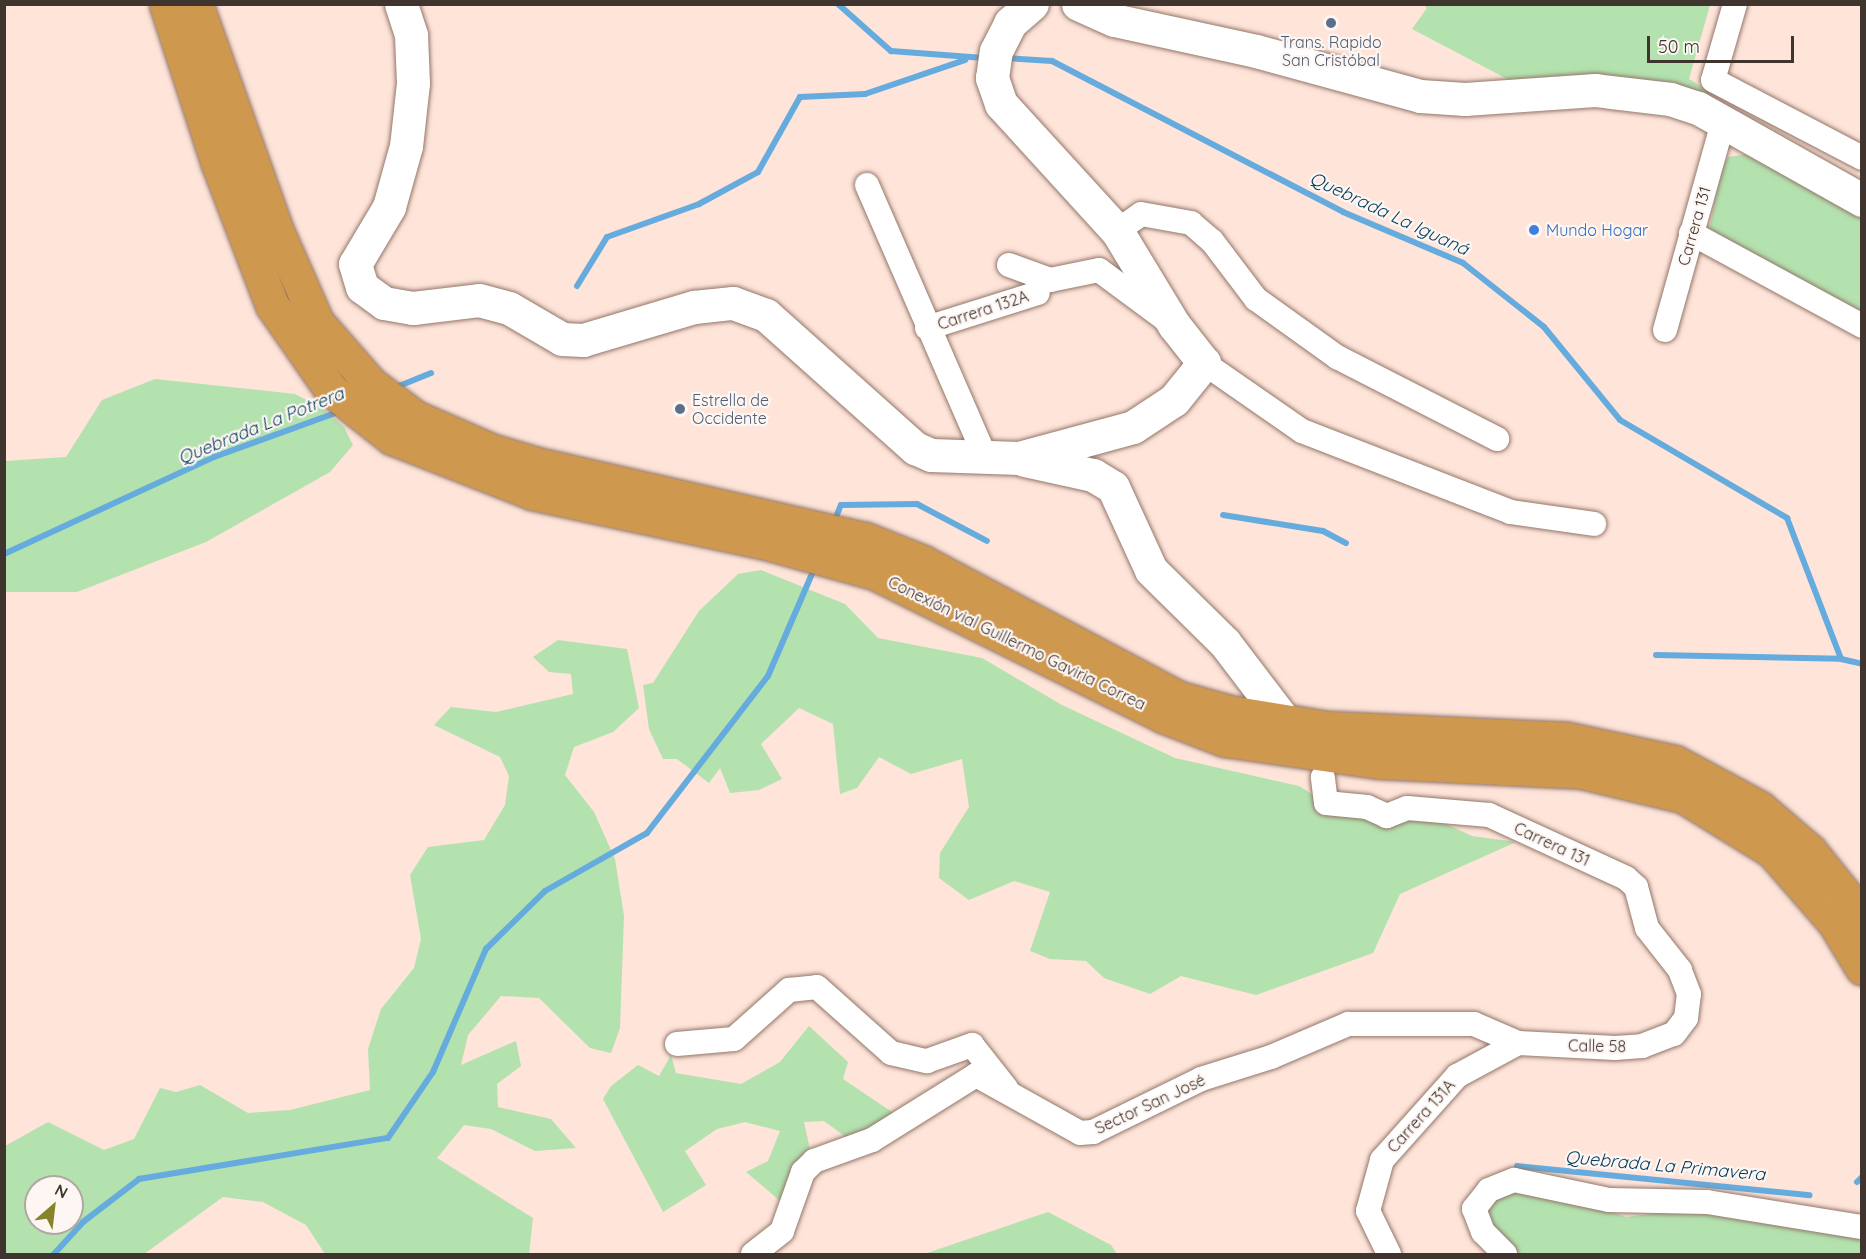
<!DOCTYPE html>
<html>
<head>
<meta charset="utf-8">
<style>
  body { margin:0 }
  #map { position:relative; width:1866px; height:1259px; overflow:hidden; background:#fee4d9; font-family:Quicksand,sans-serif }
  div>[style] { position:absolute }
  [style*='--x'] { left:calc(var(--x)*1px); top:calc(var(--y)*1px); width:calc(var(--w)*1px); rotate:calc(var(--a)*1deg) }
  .green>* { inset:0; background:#b3e2af }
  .stream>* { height:6px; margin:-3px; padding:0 3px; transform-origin:3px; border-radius:3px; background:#66abde }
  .roads { filter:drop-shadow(0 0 2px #937669) drop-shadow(0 0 2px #937669) }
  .street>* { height:24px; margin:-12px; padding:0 12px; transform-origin:12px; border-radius:12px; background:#fff }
  .secondary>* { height:33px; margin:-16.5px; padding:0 16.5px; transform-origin:16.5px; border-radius:16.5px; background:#fff }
  .highway>* { height:33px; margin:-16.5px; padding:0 16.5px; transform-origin:16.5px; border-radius:16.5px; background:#ce984f }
  .dots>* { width:16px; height:16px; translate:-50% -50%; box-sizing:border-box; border:3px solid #fdf6f3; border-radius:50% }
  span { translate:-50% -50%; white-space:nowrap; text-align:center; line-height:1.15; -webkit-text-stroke:4.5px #fdf6f3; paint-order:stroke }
  .service-label { font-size:16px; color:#4e5e75 }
  .left { translate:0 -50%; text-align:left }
  .street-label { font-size:16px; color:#40342e }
  .shop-label { font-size:16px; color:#366cbe }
  .water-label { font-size:18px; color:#003a5b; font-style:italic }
  .frame { position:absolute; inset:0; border:6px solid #40342e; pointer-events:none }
  .north { position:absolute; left:24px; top:1175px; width:60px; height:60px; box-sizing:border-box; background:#fdf6f3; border:2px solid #b1a8a4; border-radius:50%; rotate:28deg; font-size:16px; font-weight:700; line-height:24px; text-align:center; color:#40342e }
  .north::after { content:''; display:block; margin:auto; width:21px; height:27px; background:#86832b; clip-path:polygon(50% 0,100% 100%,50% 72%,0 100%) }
  .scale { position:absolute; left:1647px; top:36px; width:147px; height:27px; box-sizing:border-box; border:3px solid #40342e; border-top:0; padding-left:8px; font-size:18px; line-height:21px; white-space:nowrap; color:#40342e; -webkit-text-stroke:4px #fdf6f3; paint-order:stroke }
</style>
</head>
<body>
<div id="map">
  <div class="green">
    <i style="clip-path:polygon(1424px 5px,1710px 5px,1689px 79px,1709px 91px,1699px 117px,1513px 82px,1412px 29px,1427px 8px)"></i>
    <i style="clip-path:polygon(1749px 154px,1861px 216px,1861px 323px,1707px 241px,1721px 170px,1728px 157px)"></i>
    <i style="clip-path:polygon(155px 379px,295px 394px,322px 408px,344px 427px,353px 445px,330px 472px,206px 542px,77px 592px,5px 592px,5px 461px,66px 457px,102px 400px)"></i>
    <i style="clip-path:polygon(761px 570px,845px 604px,878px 638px,982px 658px,1062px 705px,1175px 758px,1299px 786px,1347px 816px,1442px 822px,1472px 836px,1516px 842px,1400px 894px,1373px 953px,1256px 995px,1181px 976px,1150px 994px,1104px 978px,1086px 961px,1050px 959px,1030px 951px,1050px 892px,1014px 881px,969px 900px,939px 878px,940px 853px,969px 807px,962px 759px,911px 774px,879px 757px,857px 788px,840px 794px,833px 724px,799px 708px,761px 744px,782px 779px,759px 790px,730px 793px,720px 768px,709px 783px,677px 759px,663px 759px,649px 729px,643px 685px,653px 683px,699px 611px,738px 574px)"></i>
    <i style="clip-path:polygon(evenodd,558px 640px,627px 649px,639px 708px,613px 732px,574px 747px,565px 775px,594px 812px,615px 859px,624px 916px,620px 1028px,611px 1053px,590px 1048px,539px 998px,501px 996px,468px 1035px,461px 1065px,516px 1041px,521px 1066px,497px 1084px,498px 1107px,551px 1119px,576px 1148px,535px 1151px,491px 1129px,464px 1125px,437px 1158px,533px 1218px,529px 1254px,325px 1254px,306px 1225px,263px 1202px,223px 1197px,144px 1254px,5px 1254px,5px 1146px,48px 1122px,104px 1150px,134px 1139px,160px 1088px,176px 1092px,200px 1085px,248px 1113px,290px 1110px,370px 1090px,368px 1049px,381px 1009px,414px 968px,421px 939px,410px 875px,428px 847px,484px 840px,505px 805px,509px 776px,500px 757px,434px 725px,451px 707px,496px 712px,573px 694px,571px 674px,549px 672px,533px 657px,558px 640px,36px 1187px,72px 1187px,72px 1223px,36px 1223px,36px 1187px)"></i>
    <i style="clip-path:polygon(809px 1026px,848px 1062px,843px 1079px,898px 1116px,850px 1140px,824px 1121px,804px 1122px,811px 1154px,786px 1206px,746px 1172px,768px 1161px,780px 1131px,745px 1122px,717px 1129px,685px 1151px,706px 1185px,663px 1212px,603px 1099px,611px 1086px,638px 1065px,659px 1076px,671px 1055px,676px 1073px,741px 1084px,780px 1062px)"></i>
    <i style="clip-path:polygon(1502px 1190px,1592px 1205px,1626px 1217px,1687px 1209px,1861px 1238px,1861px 1254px,1520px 1254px,1494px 1234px,1486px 1210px)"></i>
    <i style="clip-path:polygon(1048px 1212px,1111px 1245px,1117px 1254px,924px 1254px)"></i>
  </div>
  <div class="stream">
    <i style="--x:838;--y:4;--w:71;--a:41.6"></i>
    <i style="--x:891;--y:51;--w:93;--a:4.3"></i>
    <i style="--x:1006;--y:58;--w:46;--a:3.7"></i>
    <i style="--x:1052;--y:61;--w:328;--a:27.4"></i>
    <i style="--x:1343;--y:212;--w:130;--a:23"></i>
    <i style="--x:1463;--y:263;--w:103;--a:38.3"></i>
    <i style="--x:1544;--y:327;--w:120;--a:50.7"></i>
    <i style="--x:1620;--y:420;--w:194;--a:30.4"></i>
    <i style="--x:1787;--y:518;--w:151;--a:69"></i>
    <i style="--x:1841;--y:659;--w:22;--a:13"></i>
    <i style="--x:577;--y:286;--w:57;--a:-58.5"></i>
    <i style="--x:607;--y:237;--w:98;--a:-19.7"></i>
    <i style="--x:699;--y:204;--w:67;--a:-28.5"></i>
    <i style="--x:758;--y:172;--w:86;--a:-60.8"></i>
    <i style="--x:800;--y:97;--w:65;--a:-2.6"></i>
    <i style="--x:865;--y:94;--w:106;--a:-18.8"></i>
    <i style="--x:394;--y:388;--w:40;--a:-22"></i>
    <i style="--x:1223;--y:515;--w:101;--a:9.1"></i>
    <i style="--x:1323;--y:531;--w:26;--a:28"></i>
    <i style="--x:834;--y:522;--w:18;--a:-68"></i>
    <i style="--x:841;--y:505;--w:76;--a:-0.8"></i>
    <i style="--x:917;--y:504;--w:79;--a:27.9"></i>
    <i style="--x:4;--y:554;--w:231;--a:-24.8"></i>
    <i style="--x:214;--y:457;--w:135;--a:-19.9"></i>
    <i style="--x:1656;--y:655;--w:185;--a:1.2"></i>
    <i style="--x:1517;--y:1166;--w:294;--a:5.7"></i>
    <i style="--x:1857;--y:1182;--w:7;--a:-45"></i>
    <i style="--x:54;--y:1254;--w:43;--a:-47.8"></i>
    <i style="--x:83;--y:1222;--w:71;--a:-37.5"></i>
    <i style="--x:139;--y:1179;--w:252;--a:-9.4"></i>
    <i style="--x:388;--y:1138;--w:80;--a:-55.7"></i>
    <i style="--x:433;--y:1072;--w:134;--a:-66.7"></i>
    <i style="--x:486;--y:949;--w:83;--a:-44.5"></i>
    <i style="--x:545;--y:891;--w:117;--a:-29.6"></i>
    <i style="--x:647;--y:833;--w:198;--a:-52.4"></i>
    <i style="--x:768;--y:676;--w:119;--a:-66.7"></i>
  </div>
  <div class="roads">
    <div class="street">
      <i style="--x:1735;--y:4;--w:79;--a:106.1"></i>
      <i style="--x:1713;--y:80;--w:168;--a:27.6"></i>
      <i style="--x:867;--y:185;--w:296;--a:66.5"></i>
      <i style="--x:1117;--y:231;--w:29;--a:-35"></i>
      <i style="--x:1141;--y:214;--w:51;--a:10.2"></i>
      <i style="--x:1191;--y:223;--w:28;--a:41"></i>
      <i style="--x:1212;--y:241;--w:73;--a:52.8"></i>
      <i style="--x:1256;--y:299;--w:100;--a:35.6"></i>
      <i style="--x:1337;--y:357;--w:180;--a:27.1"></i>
      <i style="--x:1691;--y:233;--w:195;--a:28.5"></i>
      <i style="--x:1009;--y:265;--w:44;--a:20.1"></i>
      <i style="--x:1050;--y:280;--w:50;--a:-11.5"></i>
      <i style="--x:1099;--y:270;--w:82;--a:36.6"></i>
      <i style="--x:927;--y:328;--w:116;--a:-17.5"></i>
      <i style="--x:1665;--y:330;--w:216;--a:-74.4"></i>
      <i style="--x:1204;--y:363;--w:119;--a:34.8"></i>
      <i style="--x:1302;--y:431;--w:224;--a:21.2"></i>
      <i style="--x:1511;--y:512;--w:84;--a:8.2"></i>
      <i style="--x:677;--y:1044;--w:57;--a:-5"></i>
      <i style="--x:734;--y:1039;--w:74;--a:-41.7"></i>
      <i style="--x:789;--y:990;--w:28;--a:-6"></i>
      <i style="--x:817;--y:987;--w:99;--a:41.7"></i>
      <i style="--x:891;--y:1053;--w:37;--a:13"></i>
      <i style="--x:927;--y:1061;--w:48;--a:-19.6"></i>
      <i style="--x:972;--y:1045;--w:55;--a:51.7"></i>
      <i style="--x:753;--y:1254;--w:37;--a:-38"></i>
      <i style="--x:782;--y:1231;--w:63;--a:-70.4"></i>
      <i style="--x:803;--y:1172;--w:16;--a:-45"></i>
      <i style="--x:814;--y:1161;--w:62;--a:-19.9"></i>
      <i style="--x:872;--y:1140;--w:123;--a:-32"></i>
      <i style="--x:976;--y:1075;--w:119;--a:29.1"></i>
      <i style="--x:1080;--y:1133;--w:13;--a:-4"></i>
      <i style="--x:1093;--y:1132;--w:120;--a:-26.1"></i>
      <i style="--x:1201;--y:1079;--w:73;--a:-17.4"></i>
      <i style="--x:1271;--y:1057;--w:84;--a:-23.2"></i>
      <i style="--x:1348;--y:1024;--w:126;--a:0"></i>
      <i style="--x:1474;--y:1024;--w:48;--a:23.4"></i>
      <i style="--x:1518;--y:1043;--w:97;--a:3"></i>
      <i style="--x:1615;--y:1048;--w:27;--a:-4"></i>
      <i style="--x:1642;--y:1046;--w:34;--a:-21"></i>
      <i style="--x:1674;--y:1034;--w:20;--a:-53"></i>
      <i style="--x:1686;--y:1018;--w:24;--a:-83"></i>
      <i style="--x:1689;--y:994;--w:26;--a:-111"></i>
      <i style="--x:1680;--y:970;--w:53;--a:-128.2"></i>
      <i style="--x:1647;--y:928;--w:42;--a:-105"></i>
      <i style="--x:1636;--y:887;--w:13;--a:-138"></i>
      <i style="--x:1626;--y:878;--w:151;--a:-155.3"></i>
      <i style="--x:1489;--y:815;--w:82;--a:-175.1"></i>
      <i style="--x:1407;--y:808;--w:22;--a:158"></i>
      <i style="--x:1387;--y:816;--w:22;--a:-156"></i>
      <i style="--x:1367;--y:807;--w:41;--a:-174.4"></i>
      <i style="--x:1326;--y:803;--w:26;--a:-97"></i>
      <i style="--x:1389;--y:1254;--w:48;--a:-116"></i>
      <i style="--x:1368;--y:1211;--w:53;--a:-74.6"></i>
      <i style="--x:1382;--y:1160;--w:113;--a:-48.2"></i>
      <i style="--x:1457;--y:1076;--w:69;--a:-28.4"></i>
      <i style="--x:1505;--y:1254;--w:31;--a:-135"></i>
      <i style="--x:1483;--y:1232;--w:25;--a:-111"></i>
      <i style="--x:1474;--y:1209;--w:24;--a:-52"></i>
      <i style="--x:1489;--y:1190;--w:27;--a:-22"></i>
      <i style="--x:1514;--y:1180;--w:97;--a:11.9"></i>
      <i style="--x:1609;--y:1200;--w:98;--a:1.2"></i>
      <i style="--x:1707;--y:1202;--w:157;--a:9.2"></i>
    </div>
    <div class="secondary">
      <i style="--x:401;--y:4;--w:33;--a:72"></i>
      <i style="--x:411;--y:35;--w:48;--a:87.6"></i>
      <i style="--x:413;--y:83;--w:63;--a:96.3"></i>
      <i style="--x:406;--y:146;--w:63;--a:105.6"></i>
      <i style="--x:389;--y:207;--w:66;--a:120.8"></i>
      <i style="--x:355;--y:264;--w:24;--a:73"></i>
      <i style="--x:362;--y:287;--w:27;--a:36"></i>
      <i style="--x:384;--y:303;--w:29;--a:10"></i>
      <i style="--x:413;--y:308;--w:66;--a:-6.9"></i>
      <i style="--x:479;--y:300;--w:31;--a:15"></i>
      <i style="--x:509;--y:308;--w:61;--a:30.3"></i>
      <i style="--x:562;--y:339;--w:21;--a:3"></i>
      <i style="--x:583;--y:340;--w:116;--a:-16.6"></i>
      <i style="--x:694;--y:307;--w:39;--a:-6"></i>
      <i style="--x:733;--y:303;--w:35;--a:20"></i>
      <i style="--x:766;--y:315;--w:200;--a:41.8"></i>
      <i style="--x:915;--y:448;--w:17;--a:24"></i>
      <i style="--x:931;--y:455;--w:88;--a:2"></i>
      <i style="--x:1019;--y:458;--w:118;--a:-15.2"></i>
      <i style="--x:1133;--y:427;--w:49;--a:-33.4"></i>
      <i style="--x:1174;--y:400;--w:48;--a:-51"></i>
      <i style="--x:1204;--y:363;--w:48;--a:-128.3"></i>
      <i style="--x:1174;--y:325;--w:110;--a:-121.2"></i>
      <i style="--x:1117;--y:231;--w:172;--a:-132.4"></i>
      <i style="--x:1001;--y:104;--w:28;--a:-109"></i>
      <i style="--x:992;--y:78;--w:27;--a:-82"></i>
      <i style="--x:996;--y:51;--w:31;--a:-63"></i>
      <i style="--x:1010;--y:23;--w:29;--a:-41"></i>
      <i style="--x:1078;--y:4;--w:39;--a:24"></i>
      <i style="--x:1114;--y:20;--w:145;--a:12.3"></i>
      <i style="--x:1256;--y:51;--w:170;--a:15.3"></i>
      <i style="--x:1420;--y:96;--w:45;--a:3.8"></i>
      <i style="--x:1465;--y:99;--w:130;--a:-4"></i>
      <i style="--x:1595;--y:90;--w:76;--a:6.8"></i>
      <i style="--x:1670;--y:99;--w:29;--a:18"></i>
      <i style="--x:1698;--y:108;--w:188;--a:29.3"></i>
      <i style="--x:1024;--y:460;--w:71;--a:12.3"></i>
      <i style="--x:1093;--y:475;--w:23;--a:31"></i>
      <i style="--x:1113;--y:487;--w:91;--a:65.4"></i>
      <i style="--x:1151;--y:570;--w:104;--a:44.6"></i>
      <i style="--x:1225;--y:643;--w:101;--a:52.7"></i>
    </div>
    <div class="highway">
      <i style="--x:166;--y:4;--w:165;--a:72"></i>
      <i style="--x:217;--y:161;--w:154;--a:69.1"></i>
      <i style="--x:272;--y:305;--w:103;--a:55.2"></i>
      <i style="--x:331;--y:390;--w:78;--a:38.2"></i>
      <i style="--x:392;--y:438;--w:150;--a:21.4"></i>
      <i style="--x:532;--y:493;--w:236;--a:12"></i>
      <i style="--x:763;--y:542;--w:116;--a:15.5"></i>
      <i style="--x:875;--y:573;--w:322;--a:26.4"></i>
      <i style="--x:1163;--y:716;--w:66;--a:21.2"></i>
      <i style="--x:1225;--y:740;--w:157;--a:8.1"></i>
      <i style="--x:1380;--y:762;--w:202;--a:2.8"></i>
      <i style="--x:1582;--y:772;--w:104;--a:13.4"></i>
      <i style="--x:1683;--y:796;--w:105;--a:31.7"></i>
      <i style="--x:1772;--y:851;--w:94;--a:48.9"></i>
      <i style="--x:1834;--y:922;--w:54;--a:58.7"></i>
      <i style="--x:196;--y:4;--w:239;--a:70.4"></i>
      <i style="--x:276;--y:229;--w:102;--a:66.2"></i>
      <i style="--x:317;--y:322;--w:82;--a:48.9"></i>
      <i style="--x:371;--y:384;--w:55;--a:36.9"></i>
      <i style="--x:415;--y:417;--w:82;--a:23.7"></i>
      <i style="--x:490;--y:450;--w:49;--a:16.6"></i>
      <i style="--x:537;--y:464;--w:336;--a:12.9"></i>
      <i style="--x:865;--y:539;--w:62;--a:21.6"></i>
      <i style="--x:923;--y:562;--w:290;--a:28"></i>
      <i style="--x:1179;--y:698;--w:52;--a:15.6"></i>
      <i style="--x:1229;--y:712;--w:100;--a:9.2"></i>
      <i style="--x:1328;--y:728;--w:239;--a:2.6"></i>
      <i style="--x:1567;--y:739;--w:110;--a:12"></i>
      <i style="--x:1675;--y:762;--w:97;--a:28.4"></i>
      <i style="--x:1760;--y:808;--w:66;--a:40.7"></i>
      <i style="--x:1810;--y:851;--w:83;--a:51.3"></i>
    </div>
  </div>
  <div class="dots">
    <i style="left:1331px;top:23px;background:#5c6f8a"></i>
    <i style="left:1534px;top:230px;background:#3f7fe0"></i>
    <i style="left:680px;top:409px;background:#5c6f8a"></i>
  </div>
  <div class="service-label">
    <span style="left:1331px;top:51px">Trans. Rapido<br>San Cristóbal</span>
    <span class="left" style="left:692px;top:409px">Estrella de<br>Occidente</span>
  </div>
  <div class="street-label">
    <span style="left:1694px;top:226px;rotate:-74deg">Carrera 131</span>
    <span style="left:983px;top:310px;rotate:-18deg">Carrera 132A</span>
    <span style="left:1017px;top:643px;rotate:26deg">Conexión vial Guillermo Gaviria Correa</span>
    <span style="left:1552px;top:844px;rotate:25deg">Carrera 131</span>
    <span style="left:1597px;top:1046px;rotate:1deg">Calle 58</span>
    <span style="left:1150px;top:1104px;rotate:-25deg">Sector San José</span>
    <span style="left:1421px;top:1116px;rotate:-48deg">Carrera 131A</span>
  </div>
  <div class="shop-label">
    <span class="left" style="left:1546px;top:230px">Mundo Hogar</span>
  </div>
  <div class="water-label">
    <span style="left:1389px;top:214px;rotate:25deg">Quebrada La Iguaná</span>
    <span style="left:261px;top:426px;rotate:-22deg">Quebrada La Potrera</span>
    <span style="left:1665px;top:1166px;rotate:5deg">Quebrada La Primavera</span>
  </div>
  <div class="frame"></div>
  <div class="north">N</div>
  <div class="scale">50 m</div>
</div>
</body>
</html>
